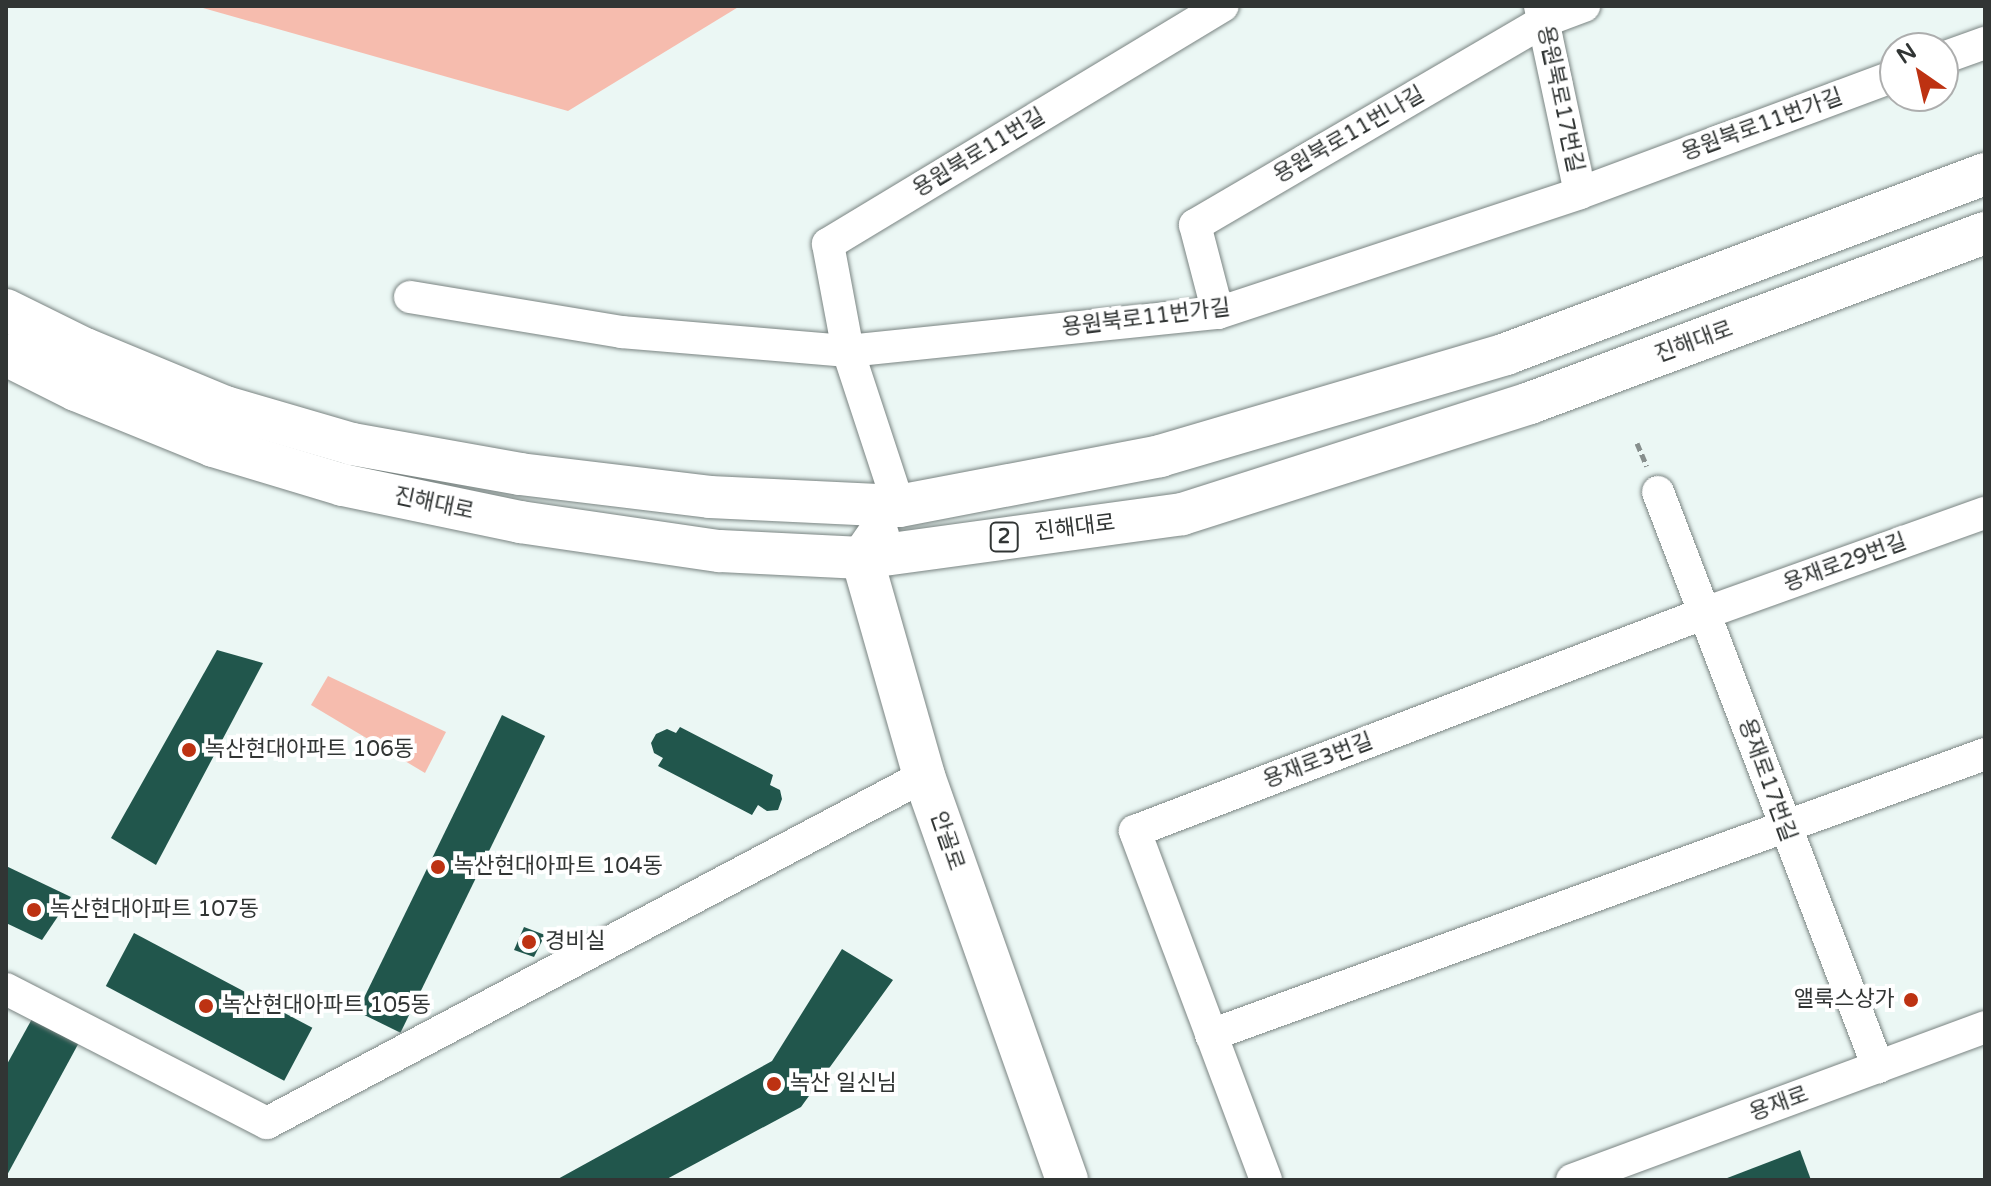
<!DOCTYPE html>
<html>
<head>
<meta charset="utf-8">
<style>
  body { margin:0 }
  #map { position:relative; width:1991px; height:1186px; overflow:hidden; background:#ebf7f4; font-family:"Varela Round","Noto Sans KR",sans-serif }
  div>[style] { position:absolute }
  [style*='--x'] { left:calc(var(--x)*1px); top:calc(var(--y)*1px); width:calc(var(--w)*1px); rotate:calc(var(--a)*1deg) }
  .green>* { inset:0; background:#f6bcae }
  .building>* { inset:0; background:#21564c; transform-origin:0 0 }
  .path>* { height:5px; margin-top:-2.5px; transform-origin:0; background:repeating-linear-gradient(90deg,#878f8d 0 8px,transparent 0 12px) }
  .roads { filter:drop-shadow(0 0 2px #7a8482) drop-shadow(0 0 2px #7a8482) }
  .minor>* { height:32px; margin:-16px; padding:0 16px; transform-origin:16px; border-radius:16px; background:#fff }
  .major>* { height:42px; margin:-21px; padding:0 21px; transform-origin:21px; border-radius:21px; background:#fff }
  .dots>* { width:22px; height:22px; translate:-50% -50%; box-sizing:border-box; border:4px solid #fff; border-radius:50% }
  span { translate:-50% -50%; white-space:nowrap; text-align:center; line-height:1.15; -webkit-text-stroke:8px #fff; paint-order:stroke }
  .shield-label span { padding:2px 6px; background:#fff; border:2px solid; border-radius:6px; -webkit-text-stroke-width:0 }
  .shield-label { font-size:20px; color:#313534; font-weight:700 }
  .street-label { font-size:22px; color:#313534 }
  .poi-label { font-size:22px; color:#313534 }
  .left { translate:0 -50%; text-align:left }
  .right { translate:-100% -50%; text-align:right }
  .frame { position:absolute; inset:0; border:8px solid #313534; pointer-events:none }
  .north { position:absolute; left:1879px; top:32px; width:80px; height:80px; box-sizing:border-box; background:#fff; border:2px solid #adaeae; border-radius:50%; rotate:326deg; font-size:22px; font-weight:700; line-height:32px; text-align:center; color:#313534 }
  .north::after { content:''; display:block; margin:auto; width:28px; height:36px; background:#bd3212; clip-path:polygon(50% 0,100% 100%,50% 72%,0 100%) }
</style>
</head>
<body>
<div id="map">
  <div class="green">
    <i style="clip-path:polygon(196px 6px,740px 6px,568px 111px)"></i>
    <i style="clip-path:polygon(328px 676px,446px 732px,425px 773px,311px 705px)"></i>
  </div>
  <div class="building">
    <i style="clip-path:polygon(217px 650px,263px 663px,156px 865px,111px 838px)"></i>
    <i style="left:502px;top:715px;width:48px;height:330px;rotate:26deg"></i>
    <i style="clip-path:polygon(680px 727px,773px 775px,770px 785px,780px 790px,782px 799px,778px 810px,767px 811px,758px 805px,752px 815px,658px 766px,663px 758px,654px 753px,651px 743px,656px 734px,667px 729px,676px 733px)"></i>
    <i style="clip-path:polygon(6px 866px,71px 897px,42px 940px,6px 923px)"></i>
    <i style="clip-path:polygon(524px 927px,545px 935px,534px 957px,514px 950px)"></i>
    <i style="left:134px;top:933px;width:202px;height:60px;rotate:28deg"></i>
    <i style="clip-path:polygon(842px 949px,893px 980px,801px 1107px,665px 1180px,556px 1180px,772px 1061px)"></i>
    <i style="clip-path:polygon(38px 1008px,82px 1037px,6px 1177px,6px 1066px)"></i>
    <i style="clip-path:polygon(1800px 1150px,1811px 1180px,1722px 1180px)"></i>
  </div>
  <div class="path">
    <i style="--x:1637;--y:443;--w:25;--a:67"></i>
  </div>
  <div class="roads">
    <div class="minor">
      <i style="--x:1540;--y:6;--w:191;--a:77.9"></i>
      <i style="--x:1943;--y:58;--w:45;--a:-19.7"></i>
      <i style="--x:410;--y:297;--w:214;--a:9.4"></i>
      <i style="--x:621;--y:332;--w:228;--a:4.8"></i>
      <i style="--x:848;--y:351;--w:372;--a:-5.9"></i>
      <i style="--x:1218;--y:313;--w:381;--a:-18.3"></i>
      <i style="--x:1580;--y:193;--w:336;--a:-20.4"></i>
      <i style="--x:1218;--y:313;--w:91;--a:-104.6"></i>
      <i style="--x:1195;--y:225;--w:404;--a:-30.3"></i>
      <i style="--x:1544;--y:21;--w:43;--a:-20.6"></i>
      <i style="--x:1658;--y:492;--w:616;--a:69.06"></i>
      <i style="--x:899;--y:506;--w:163;--a:-108.2"></i>
      <i style="--x:848;--y:351;--w:109;--a:-100.6"></i>
      <i style="--x:828;--y:244;--w:461;--a:-31.1"></i>
      <i style="--x:6;--y:989;--w:293;--a:27.2"></i>
      <i style="--x:267;--y:1123;--w:743;--a:-27.84"></i>
      <i style="--x:1211;--y:1035;--w:823;--a:-19.95"></i>
      <i style="--x:1266;--y:1180;--w:373;--a:-110.6"></i>
      <i style="--x:1135;--y:831;--w:610;--a:-20.93"></i>
      <i style="--x:1705;--y:613;--w:297;--a:-19.7"></i>
      <i style="--x:1572;--y:1180;--w:440;--a:-20.3"></i>
    </div>
    <div class="major">
      <i style="--x:6;--y:310;--w:88;--a:26.3"></i>
      <i style="--x:85;--y:349;--w:152;--a:22.5"></i>
      <i style="--x:225;--y:407;--w:132;--a:16.2"></i>
      <i style="--x:352;--y:444;--w:171;--a:10.1"></i>
      <i style="--x:520;--y:474;--w:191;--a:6.9"></i>
      <i style="--x:710;--y:497;--w:189;--a:2.7"></i>
      <i style="--x:899;--y:506;--w:266;--a:-10.8"></i>
      <i style="--x:1160;--y:456;--w:361;--a:-16.4"></i>
      <i style="--x:1506;--y:354;--w:512;--a:-20.6"></i>
      <i style="--x:6;--y:355;--w:78;--a:26.6"></i>
      <i style="--x:76;--y:390;--w:148;--a:22.2"></i>
      <i style="--x:213;--y:446;--w:136;--a:16.7"></i>
      <i style="--x:343;--y:485;--w:181;--a:11.8"></i>
      <i style="--x:520;--y:522;--w:202;--a:8.3"></i>
      <i style="--x:720;--y:551;--w:142;--a:2.8"></i>
      <i style="--x:862;--y:558;--w:323;--a:-7.8"></i>
      <i style="--x:1182;--y:514;--w:365;--a:-17.7"></i>
      <i style="--x:1530;--y:403;--w:486;--a:-20.5"></i>
      <i style="--x:878;--y:535;--w:28;--a:125"></i>
      <i style="--x:862;--y:558;--w:227;--a:74.1"></i>
      <i style="--x:924;--y:776;--w:429;--a:70.5"></i>
    </div>
  </div>
  <div class="dots">
    <i style="left:189px;top:750px;background:#bd3212"></i>
    <i style="left:438px;top:867px;background:#bd3212"></i>
    <i style="left:34px;top:910px;background:#bd3212"></i>
    <i style="left:529px;top:942px;background:#bd3212"></i>
    <i style="left:1911px;top:1000px;background:#bd3212"></i>
    <i style="left:206px;top:1006px;background:#bd3212"></i>
    <i style="left:774px;top:1084px;background:#bd3212"></i>
  </div>
  <div class="shield-label">
    <span style="left:1004px;top:537px">2</span>
  </div>
  <div class="street-label">
    <span style="left:1560px;top:99px;rotate:78deg">용원북로17번길</span>
    <span style="left:1762px;top:125px;rotate:-20deg">용원북로11번가길</span>
    <span style="left:1349px;top:135px;rotate:-30deg">용원북로11번나길</span>
    <span style="left:979px;top:153px;rotate:-31deg">용원북로11번길</span>
    <span style="left:1146px;top:318px;rotate:-7deg">용원북로11번가길</span>
    <span style="left:1694px;top:342px;rotate:-20deg">진해대로</span>
    <span style="left:434px;top:504px;rotate:12deg">진해대로</span>
    <span style="left:1075px;top:528px;rotate:-7deg">진해대로</span>
    <span style="left:1845px;top:563px;rotate:-20deg">용재로29번길</span>
    <span style="left:1318px;top:761px;rotate:-21deg">용재로3번길</span>
    <span style="left:1767px;top:780px;rotate:70deg">용재로17번길</span>
    <span style="left:947px;top:841px;rotate:71deg">안골로</span>
    <span style="left:1779px;top:1104px;rotate:-20deg">용재로</span>
  </div>
  <div class="poi-label">
    <span class="left" style="left:205px;top:750px">녹산현대아파트 106동</span>
    <span class="left" style="left:454px;top:867px">녹산현대아파트 104동</span>
    <span class="left" style="left:50px;top:910px">녹산현대아파트 107동</span>
    <span class="left" style="left:545px;top:942px">경비실</span>
    <span class="right" style="left:1895px;top:1000px">앨룩스상가</span>
    <span class="left" style="left:222px;top:1006px">녹산현대아파트 105동</span>
    <span class="left" style="left:790px;top:1084px">녹산 일신님</span>
  </div>
  <div class="frame"></div>
  <div class="north">N</div>
</div>
</body>
</html>
